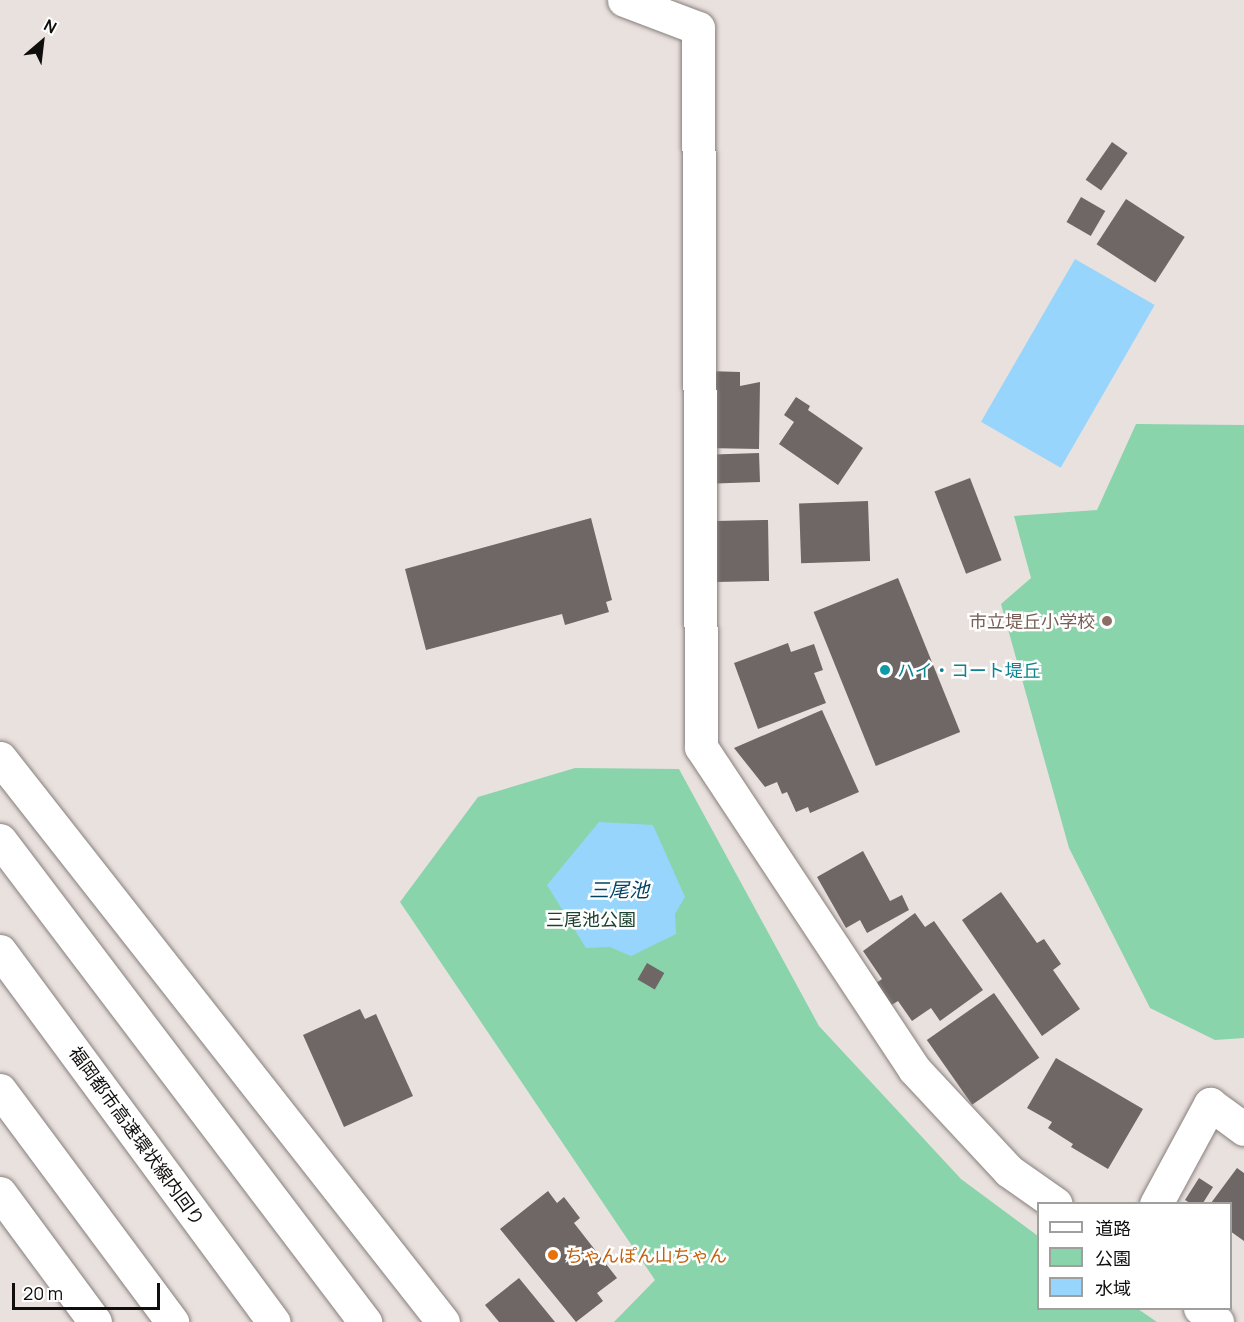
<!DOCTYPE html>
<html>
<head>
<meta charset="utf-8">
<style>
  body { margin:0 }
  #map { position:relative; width:1244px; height:1322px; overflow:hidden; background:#e9e1de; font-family:Manrope,"Noto Sans JP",sans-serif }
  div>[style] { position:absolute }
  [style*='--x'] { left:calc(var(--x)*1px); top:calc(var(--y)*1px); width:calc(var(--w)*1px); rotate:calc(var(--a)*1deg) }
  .green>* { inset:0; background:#89d4ab }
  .water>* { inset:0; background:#97d5fc; transform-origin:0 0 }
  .building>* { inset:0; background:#6e6765; transform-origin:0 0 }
  .roads { filter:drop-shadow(0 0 2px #867f7c) drop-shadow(0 0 2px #867f7c) }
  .minor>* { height:33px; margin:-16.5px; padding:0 16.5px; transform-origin:16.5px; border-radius:16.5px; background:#fff }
  .motorway>* { height:33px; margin:-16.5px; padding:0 16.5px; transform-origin:16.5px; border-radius:16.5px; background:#fff }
  .bridges { filter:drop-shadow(0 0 2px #867f7c) drop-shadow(0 0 2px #867f7c) }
  .motorway-bridge>* { height:33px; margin:-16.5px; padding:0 16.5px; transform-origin:16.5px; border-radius:16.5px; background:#fff }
  .dots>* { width:16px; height:16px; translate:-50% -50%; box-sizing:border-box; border:3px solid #fff; border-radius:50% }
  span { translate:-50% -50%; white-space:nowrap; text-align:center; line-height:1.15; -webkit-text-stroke:5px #fff; paint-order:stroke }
  .education-label { font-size:18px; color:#785e54 }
  .right { translate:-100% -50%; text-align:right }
  .culture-label { font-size:18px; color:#0d838f }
  .left { translate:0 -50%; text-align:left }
  .park-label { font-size:18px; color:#1c412e }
  .street-label { font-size:18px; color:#100e0d }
  .food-label { font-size:18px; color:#c56008 }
  .water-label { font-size:20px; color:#004464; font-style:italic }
  .legend { position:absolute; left:1037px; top:1202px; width:195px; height:108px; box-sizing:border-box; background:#fff; border:2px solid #9f9f9e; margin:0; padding:8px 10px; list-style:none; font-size:18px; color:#100e0d }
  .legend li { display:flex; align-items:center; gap:12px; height:30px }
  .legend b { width:30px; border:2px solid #9f9f9e }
  .north { position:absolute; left:12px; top:12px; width:60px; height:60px; -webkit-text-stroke:4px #fff; paint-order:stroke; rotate:28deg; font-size:16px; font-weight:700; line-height:24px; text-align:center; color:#100e0d }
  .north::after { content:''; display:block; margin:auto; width:21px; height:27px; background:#100e0d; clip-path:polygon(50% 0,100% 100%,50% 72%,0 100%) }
  .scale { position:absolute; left:12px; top:1283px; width:148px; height:27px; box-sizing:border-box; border:3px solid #100e0d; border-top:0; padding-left:8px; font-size:18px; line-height:21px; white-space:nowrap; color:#100e0d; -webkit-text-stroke:4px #fff; paint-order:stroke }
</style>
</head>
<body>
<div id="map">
  <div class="green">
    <i style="clip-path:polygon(1136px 424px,1244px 425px,1244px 1038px,1215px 1040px,1150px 1008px,1069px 848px,1001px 604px,1031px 578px,1014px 516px,1097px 510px)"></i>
    <i style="clip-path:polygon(575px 768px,679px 769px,819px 1026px,961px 1179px,1038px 1236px,1038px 1308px,1138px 1309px,1157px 1322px,614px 1322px,655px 1280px,400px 902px,478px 797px)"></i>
  </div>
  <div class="water">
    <i style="left:1075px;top:259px;width:92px;height:188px;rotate:30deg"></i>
    <i style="clip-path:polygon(599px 822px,653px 825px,685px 897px,675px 914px,676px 934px,631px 956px,610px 947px,586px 948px,547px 885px)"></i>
  </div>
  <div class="building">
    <i style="left:1112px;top:142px;width:19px;height:46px;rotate:35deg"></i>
    <i style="left:1081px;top:197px;width:28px;height:29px;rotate:30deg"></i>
    <i style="left:1126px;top:199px;width:70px;height:54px;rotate:33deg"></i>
    <i style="clip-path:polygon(707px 371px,740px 372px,740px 386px,760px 382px,759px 449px,706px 448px)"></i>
    <i style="clip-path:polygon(796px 397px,810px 406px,808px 410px,863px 448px,838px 485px,779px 444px,794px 422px,784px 415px)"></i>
    <i style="left:759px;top:453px;width:29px;height:52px;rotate:88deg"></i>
    <i style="left:970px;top:478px;width:88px;height:38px;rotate:69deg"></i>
    <i style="left:868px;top:501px;width:60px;height:69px;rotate:88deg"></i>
    <i style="clip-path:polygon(591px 518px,612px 600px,606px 602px,609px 612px,565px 625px,562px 614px,426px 650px,405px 569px)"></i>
    <i style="left:768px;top:520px;width:61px;height:65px;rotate:89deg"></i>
    <i style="left:898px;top:578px;width:166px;height:91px;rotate:68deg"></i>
    <i style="clip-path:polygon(788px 643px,791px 652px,814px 644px,823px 670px,814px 673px,826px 703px,758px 729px,734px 663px)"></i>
    <i style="clip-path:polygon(822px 710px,859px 792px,810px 813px,808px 807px,796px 812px,787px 792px,782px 794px,777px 782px,765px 787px,734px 748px)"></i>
    <i style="clip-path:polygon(863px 851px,890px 901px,902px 895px,909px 910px,867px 933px,860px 920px,846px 928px,817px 877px)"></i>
    <i style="clip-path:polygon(1001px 892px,1037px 943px,1044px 939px,1061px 964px,1053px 970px,1080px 1009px,1042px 1036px,962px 920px)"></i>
    <i style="clip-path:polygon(915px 913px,925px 927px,934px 921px,983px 990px,940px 1021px,931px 1008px,912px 1021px,898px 1001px,890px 1006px,875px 984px,882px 979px,863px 951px)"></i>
    <i style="left:647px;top:963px;width:20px;height:19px;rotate:30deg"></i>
    <i style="left:994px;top:993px;width:79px;height:82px;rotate:55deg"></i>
    <i style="clip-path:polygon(360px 1009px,365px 1019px,376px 1014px,413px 1096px,344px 1127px,303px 1035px)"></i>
    <i style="clip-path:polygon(1056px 1058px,1143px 1109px,1108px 1169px,1071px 1147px,1073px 1144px,1048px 1128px,1052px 1122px,1027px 1108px)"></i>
    <i style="clip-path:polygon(1237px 1168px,1244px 1173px,1244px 1241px,1230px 1231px,1230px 1204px,1211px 1203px)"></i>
    <i style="clip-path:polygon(1199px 1178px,1213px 1187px,1203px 1203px,1190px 1203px,1185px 1200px)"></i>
    <i style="clip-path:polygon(548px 1191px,557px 1203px,564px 1197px,580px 1218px,574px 1223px,617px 1278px,597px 1293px,603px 1301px,576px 1322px,500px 1229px)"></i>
    <i style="clip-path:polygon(519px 1278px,555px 1322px,499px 1322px,485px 1305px)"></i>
  </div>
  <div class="roads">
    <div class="minor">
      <i style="--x:624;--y:0;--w:79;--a:20.7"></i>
      <i style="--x:698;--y:28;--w:719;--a:89.76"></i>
      <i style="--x:701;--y:747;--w:386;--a:56.5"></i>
      <i style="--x:914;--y:1069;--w:139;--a:47"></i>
      <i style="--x:1009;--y:1171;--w:57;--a:35.1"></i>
      <i style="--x:0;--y:758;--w:717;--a:51.85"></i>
      <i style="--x:1156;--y:1204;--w:114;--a:-61.6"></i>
      <i style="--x:1210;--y:1104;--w:42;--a:36.3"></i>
      <i style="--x:1200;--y:1308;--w:22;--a:39"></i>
    </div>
    <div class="motorway">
      <i style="--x:0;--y:840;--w:605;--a:52.86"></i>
      <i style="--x:0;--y:1090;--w:289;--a:53.4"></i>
      <i style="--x:0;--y:1193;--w:160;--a:53.6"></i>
    </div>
  </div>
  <div class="bridges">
    <div class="motorway-bridge">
      <i style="--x:0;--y:951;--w:461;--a:53.6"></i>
    </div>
  </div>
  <div class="dots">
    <i style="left:1107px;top:621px;background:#8d6e63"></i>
    <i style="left:885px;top:670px;background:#0f9aa8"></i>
    <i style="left:553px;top:1255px;background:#e8710a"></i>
  </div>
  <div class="education-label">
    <span class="right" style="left:1095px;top:621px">市立堤丘小学校</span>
  </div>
  <div class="culture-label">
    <span class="left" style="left:897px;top:670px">ハイ・コート堤丘</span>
  </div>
  <div class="park-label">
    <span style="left:591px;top:919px">三尾池公園</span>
  </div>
  <div class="street-label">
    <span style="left:137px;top:1136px;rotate:54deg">福岡都市高速環状線内回り</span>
  </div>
  <div class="food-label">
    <span class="left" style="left:565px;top:1255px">ちゃんぽん山ちゃん</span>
  </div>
  <div class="water-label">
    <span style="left:619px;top:889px">三尾池</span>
  </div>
  <ul class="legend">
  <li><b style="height:8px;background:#fff"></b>道路</li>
  <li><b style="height:16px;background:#89d4ab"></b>公園</li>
  <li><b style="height:16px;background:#97d5fc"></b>水域</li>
  </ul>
  <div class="north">N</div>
  <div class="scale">20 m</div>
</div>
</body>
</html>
